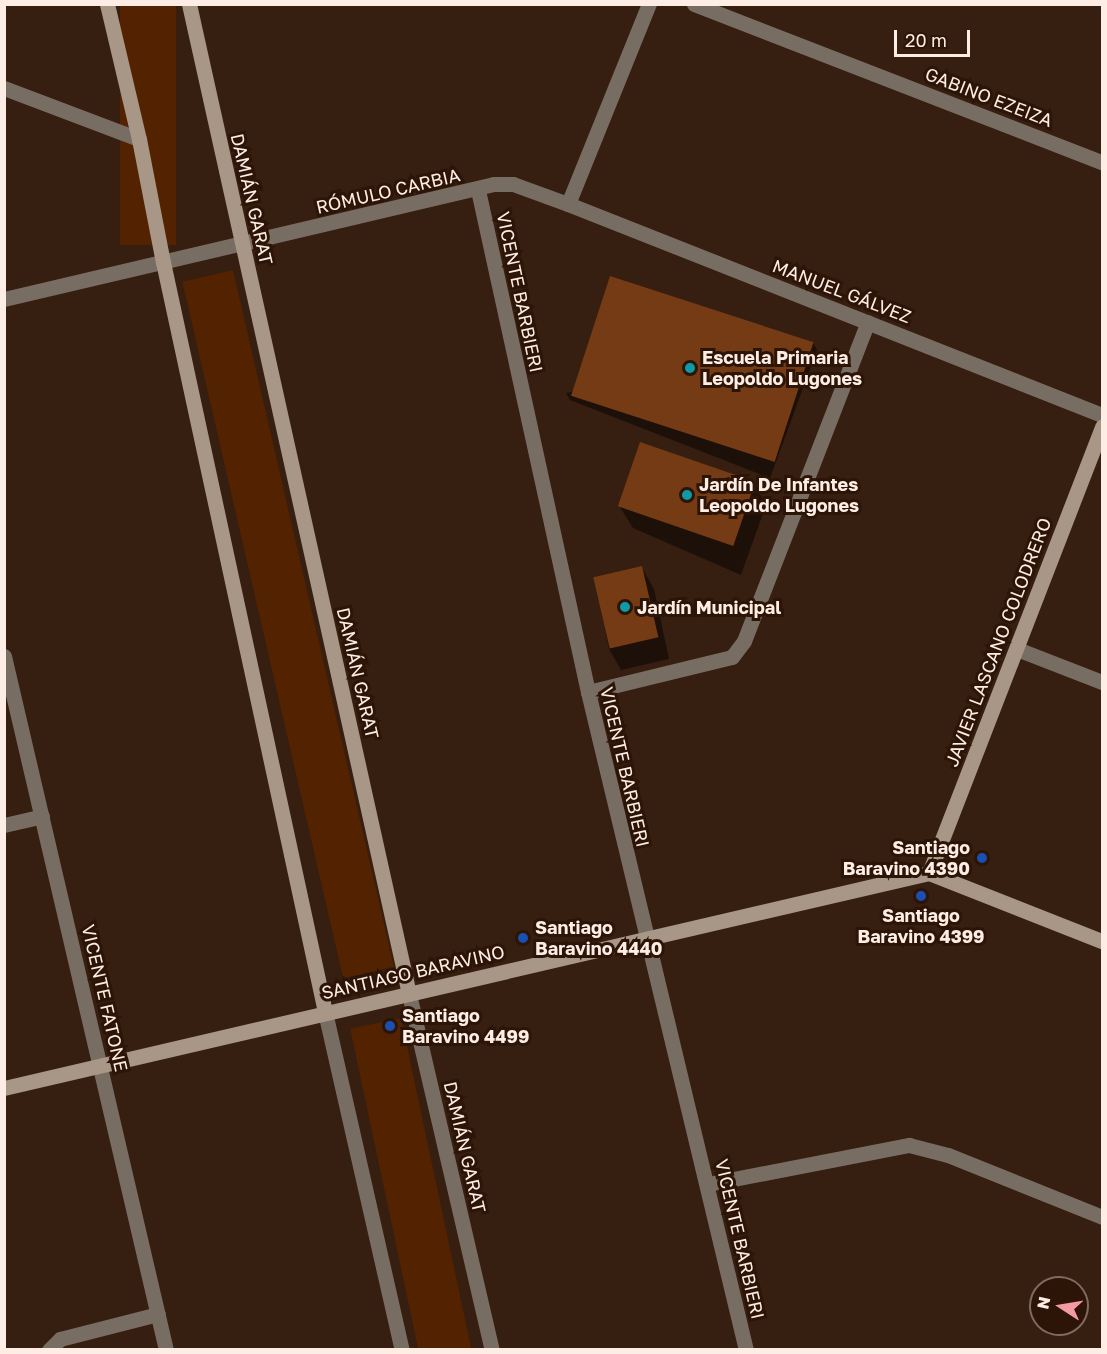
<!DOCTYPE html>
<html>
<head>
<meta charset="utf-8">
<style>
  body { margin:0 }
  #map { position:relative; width:1107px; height:1354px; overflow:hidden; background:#361e10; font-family:"Golos Text",sans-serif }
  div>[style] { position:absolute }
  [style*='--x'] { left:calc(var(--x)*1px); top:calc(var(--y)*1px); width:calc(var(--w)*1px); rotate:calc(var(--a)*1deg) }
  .green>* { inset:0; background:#532200; transform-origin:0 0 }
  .shadow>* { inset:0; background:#0007 }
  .building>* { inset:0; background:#743b15; transform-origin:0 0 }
  .street>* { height:15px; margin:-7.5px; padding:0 7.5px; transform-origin:7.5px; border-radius:7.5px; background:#786d63 }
  .secondary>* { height:15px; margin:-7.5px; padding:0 7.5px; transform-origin:7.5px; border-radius:7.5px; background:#a89687 }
  .dots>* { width:16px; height:16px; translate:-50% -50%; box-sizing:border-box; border:3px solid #2c1407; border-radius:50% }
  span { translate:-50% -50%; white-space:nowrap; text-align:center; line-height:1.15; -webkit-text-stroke:6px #2c1407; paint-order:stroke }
  .street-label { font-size:18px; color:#feede4 }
  .poi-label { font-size:18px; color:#feede4; font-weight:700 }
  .left { translate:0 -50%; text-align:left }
  .right { translate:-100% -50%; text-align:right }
  .frame { position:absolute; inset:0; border:6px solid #feede4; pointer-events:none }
  .north { position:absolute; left:1029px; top:1276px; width:60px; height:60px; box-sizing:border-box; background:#2c1407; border:2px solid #806b5f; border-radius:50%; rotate:282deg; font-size:16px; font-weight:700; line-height:24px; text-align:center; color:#feede4 }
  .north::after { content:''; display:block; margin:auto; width:21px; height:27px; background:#f49aa2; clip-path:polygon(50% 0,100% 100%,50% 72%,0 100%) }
  .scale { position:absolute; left:894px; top:30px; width:76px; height:27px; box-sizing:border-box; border:3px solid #feede4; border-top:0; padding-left:8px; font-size:18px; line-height:21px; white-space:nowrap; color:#feede4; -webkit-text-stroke:4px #2c1407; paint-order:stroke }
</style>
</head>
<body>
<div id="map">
  <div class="green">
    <i style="left:120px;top:5px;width:56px;height:240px"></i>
    <i style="left:233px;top:270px;width:715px;height:52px;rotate:77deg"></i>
    <i style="left:401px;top:1018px;width:339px;height:52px;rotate:78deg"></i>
  </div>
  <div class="shadow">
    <i style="clip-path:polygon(813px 343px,817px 350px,770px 478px,570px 400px,566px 393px)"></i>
    <i style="clip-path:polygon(754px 484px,766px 505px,741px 575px,633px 528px,620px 507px)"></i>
    <i style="clip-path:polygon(642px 568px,654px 589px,669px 659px,621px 670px,609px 649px,595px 579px)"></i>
  </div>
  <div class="building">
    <i style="left:610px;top:276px;width:214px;height:126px;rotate:18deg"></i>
    <i style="left:640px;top:442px;width:122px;height:68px;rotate:19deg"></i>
    <i style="left:642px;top:566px;width:73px;height:50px;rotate:77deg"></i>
  </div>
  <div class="street">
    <i style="--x:694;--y:4;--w:438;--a:21.2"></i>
    <i style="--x:4;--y:88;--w:144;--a:20.7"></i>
    <i style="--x:478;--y:190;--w:514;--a:77.64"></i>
    <i style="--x:588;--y:692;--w:677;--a:76.5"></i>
    <i style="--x:568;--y:204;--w:574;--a:21.56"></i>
    <i style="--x:4;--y:299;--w:503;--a:-13.21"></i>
    <i style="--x:494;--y:184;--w:19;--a:0"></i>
    <i style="--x:513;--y:184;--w:59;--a:20"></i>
    <i style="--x:568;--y:204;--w:216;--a:-68"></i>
    <i style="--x:1017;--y:649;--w:91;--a:21.2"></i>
    <i style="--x:4;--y:656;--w:713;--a:76.86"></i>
    <i style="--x:588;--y:692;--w:148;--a:-13.7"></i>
    <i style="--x:732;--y:657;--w:20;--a:-53"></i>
    <i style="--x:744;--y:641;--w:342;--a:-68.8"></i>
    <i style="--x:4;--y:825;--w:39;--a:-13"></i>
    <i style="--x:409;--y:994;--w:366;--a:76.9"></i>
    <i style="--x:325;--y:1012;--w:347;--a:77.2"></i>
    <i style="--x:708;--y:1184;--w:205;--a:-11"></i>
    <i style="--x:909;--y:1145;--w:40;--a:14.4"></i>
    <i style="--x:948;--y:1155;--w:166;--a:21.9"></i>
    <i style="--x:49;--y:1350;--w:16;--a:-45"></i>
    <i style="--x:60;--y:1339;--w:101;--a:-14.3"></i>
  </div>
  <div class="secondary">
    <i style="--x:107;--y:4;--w:139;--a:76.7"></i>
    <i style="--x:139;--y:139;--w:125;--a:79"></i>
    <i style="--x:163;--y:262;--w:767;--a:77.81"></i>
    <i style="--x:189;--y:4;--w:1014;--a:77.47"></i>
    <i style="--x:929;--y:873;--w:479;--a:-68.8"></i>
    <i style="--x:4;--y:1088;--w:950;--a:-13.09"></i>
    <i style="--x:929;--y:873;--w:186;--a:21.5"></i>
  </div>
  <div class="dots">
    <i style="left:690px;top:368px;background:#0f9aa8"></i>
    <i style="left:687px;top:495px;background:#0f9aa8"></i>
    <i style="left:625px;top:607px;background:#0f9aa8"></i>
    <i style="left:982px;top:858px;background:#1a4fb4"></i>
    <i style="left:921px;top:896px;background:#1a4fb4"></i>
    <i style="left:523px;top:938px;background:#1a4fb4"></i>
    <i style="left:390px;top:1026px;background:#1a4fb4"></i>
  </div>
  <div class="street-label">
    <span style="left:989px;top:97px;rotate:21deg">GABINO EZEIZA</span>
    <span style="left:388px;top:191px;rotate:-13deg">RÓMULO CARBIA</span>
    <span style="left:252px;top:199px;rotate:77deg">DAMIÁN GARAT</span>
    <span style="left:842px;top:291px;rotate:21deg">MANUEL GÁLVEZ</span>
    <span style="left:520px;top:292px;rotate:78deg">VICENTE BARBIERI</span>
    <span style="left:998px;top:642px;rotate:-69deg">JAVIER LASCANO COLODRERO</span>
    <span style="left:358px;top:673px;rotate:77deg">DAMIÁN GARAT</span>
    <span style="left:625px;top:767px;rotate:77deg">VICENTE BARBIERI</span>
    <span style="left:413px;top:972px;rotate:-13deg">SANTIAGO BARAVINO</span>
    <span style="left:105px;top:998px;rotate:77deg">VICENTE FATONE</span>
    <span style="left:465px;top:1147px;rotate:77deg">DAMIÁN GARAT</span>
    <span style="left:740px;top:1239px;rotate:77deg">VICENTE BARBIERI</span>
  </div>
  <div class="poi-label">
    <span class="left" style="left:702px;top:368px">Escuela Primaria<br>Leopoldo Lugones</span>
    <span class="left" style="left:699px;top:495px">Jardín De Infantes<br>Leopoldo Lugones</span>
    <span class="left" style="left:637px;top:607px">Jardín Municipal</span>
    <span class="right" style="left:970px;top:858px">Santiago<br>Baravino 4390</span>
    <span style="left:921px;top:926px">Santiago<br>Baravino 4399</span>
    <span class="left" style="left:535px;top:938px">Santiago<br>Baravino 4440</span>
    <span class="left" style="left:402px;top:1026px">Santiago<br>Baravino 4499</span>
  </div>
  <div class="frame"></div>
  <div class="north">N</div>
  <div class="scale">20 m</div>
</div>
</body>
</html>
